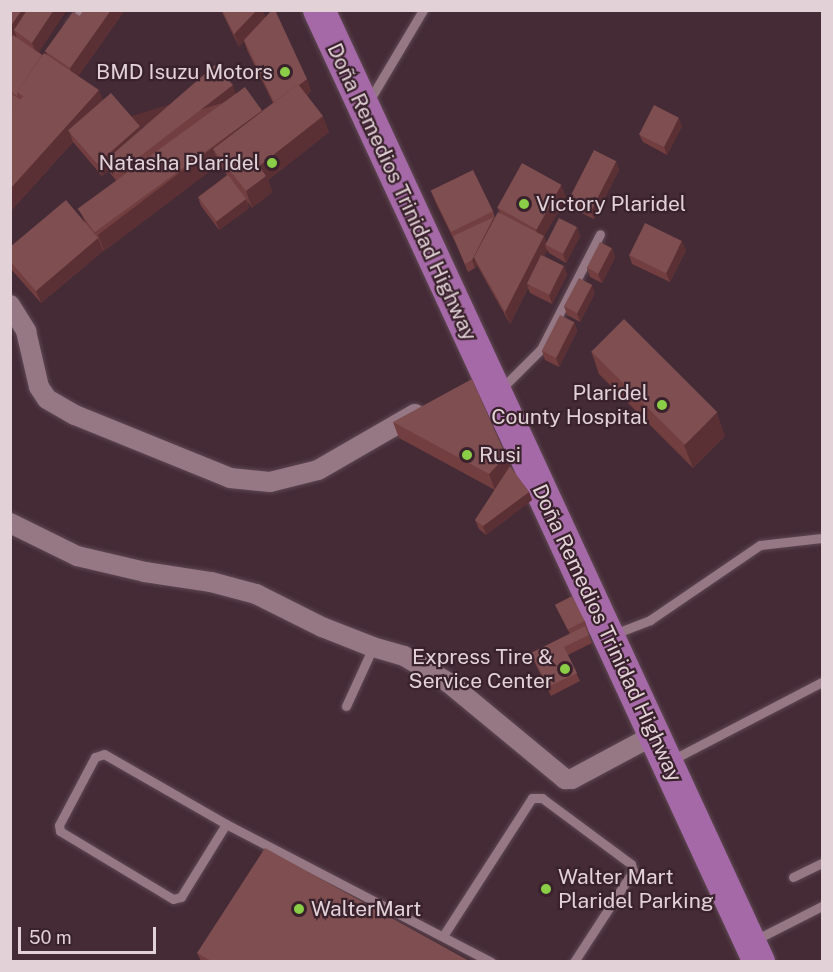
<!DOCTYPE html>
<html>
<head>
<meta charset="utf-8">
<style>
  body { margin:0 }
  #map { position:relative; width:833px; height:972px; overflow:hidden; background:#442b36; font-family:"Public Sans",sans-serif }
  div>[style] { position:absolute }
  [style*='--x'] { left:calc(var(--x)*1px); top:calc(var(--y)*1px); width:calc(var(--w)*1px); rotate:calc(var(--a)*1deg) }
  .roads { filter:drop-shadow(0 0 2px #5e4852) drop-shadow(0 0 2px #5e4852) }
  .service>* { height:9px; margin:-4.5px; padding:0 4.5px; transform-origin:4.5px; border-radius:4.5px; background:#957884 }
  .minor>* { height:20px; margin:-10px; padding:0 10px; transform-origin:10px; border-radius:10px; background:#957884 }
  .trunk>* { height:32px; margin:-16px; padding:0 16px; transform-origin:16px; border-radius:16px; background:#a569a7 }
  .wall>* { inset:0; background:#723e3f }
  .shaded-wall>* { inset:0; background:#5b3035; transform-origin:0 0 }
  .building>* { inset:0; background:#7e4e50; transform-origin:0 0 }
  .dots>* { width:16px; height:16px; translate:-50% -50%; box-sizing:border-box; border:3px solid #3a222c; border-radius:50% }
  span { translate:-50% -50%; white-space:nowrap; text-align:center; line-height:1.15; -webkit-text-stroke:4.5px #3a222c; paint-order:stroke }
  .poi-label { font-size:21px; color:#e2d1d7 }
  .right { translate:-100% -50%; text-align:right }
  .left { translate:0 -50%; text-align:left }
  .street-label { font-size:21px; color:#e2d1d7 }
  .frame { position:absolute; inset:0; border:12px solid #e2d1d7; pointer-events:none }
  .scale { position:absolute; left:18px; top:927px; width:138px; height:27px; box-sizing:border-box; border:3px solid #e2d1d7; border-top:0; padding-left:8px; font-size:18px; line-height:21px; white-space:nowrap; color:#e2d1d7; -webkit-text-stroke:4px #3a222c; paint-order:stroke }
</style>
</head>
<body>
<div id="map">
  <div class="roads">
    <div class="service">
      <i style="--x:70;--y:25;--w:19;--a:-51"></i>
      <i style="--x:369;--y:101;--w:106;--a:-59.3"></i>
      <i style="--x:501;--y:389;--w:57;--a:-45"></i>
      <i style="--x:541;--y:349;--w:129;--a:-62.8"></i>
      <i style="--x:614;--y:634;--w:39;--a:-21"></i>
      <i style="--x:650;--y:620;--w:133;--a:-34.3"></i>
      <i style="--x:760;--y:545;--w:62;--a:-6.4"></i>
      <i style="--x:346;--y:706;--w:65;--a:-65.4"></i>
      <i style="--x:670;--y:761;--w:171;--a:-27.5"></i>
      <i style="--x:226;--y:824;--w:86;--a:121.7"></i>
      <i style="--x:181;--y:897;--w:8;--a:166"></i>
      <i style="--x:173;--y:899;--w:132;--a:-149"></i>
      <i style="--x:60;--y:831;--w:6;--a:-99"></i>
      <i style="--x:59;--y:825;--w:77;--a:-62.1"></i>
      <i style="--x:95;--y:757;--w:9;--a:-18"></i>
      <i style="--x:104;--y:754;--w:141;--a:29.8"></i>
      <i style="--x:226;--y:824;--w:299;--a:27.5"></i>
      <i style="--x:793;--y:877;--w:32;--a:-26"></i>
      <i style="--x:443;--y:936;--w:164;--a:-57.2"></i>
      <i style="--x:532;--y:798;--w:10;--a:0"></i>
      <i style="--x:542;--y:798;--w:111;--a:36.6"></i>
      <i style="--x:631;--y:864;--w:7;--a:74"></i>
      <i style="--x:633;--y:871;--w:108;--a:123"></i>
      <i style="--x:755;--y:940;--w:75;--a:-26.9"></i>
    </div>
    <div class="minor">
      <i style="--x:10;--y:305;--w:31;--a:58"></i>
      <i style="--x:26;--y:331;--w:57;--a:76.9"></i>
      <i style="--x:39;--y:387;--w:14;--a:56"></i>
      <i style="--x:47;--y:399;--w:32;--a:30"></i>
      <i style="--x:75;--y:415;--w:167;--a:22.1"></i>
      <i style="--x:230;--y:478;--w:40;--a:5.7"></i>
      <i style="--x:270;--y:482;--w:49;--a:-14"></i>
      <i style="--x:318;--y:470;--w:112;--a:-30"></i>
      <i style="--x:10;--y:523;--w:75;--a:26.2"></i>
      <i style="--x:77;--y:556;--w:70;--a:13.2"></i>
      <i style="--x:145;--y:572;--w:67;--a:8.6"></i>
      <i style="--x:211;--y:582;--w:47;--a:14.9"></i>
      <i style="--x:256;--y:594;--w:74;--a:26.6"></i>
      <i style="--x:322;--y:627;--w:55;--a:21.4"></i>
      <i style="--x:373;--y:647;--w:32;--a:16"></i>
      <i style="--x:404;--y:656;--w:52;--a:31"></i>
      <i style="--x:449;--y:683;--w:151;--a:39.6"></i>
      <i style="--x:565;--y:779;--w:7;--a:0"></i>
      <i style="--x:572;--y:779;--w:93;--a:-28.2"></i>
    </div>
    <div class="trunk">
      <i style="--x:319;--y:10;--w:1049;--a:65.19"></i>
    </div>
  </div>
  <div class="wall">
    <i style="clip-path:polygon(10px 10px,39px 52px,42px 55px,47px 55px,45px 51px,80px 16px,84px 10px,125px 10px,78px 76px,103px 100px,141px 130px,236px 94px,262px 111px,273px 103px,248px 52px,244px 41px,239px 47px,221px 10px,263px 10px,265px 17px,307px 79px,311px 91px,307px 95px,329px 132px,268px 180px,272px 192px,252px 208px,247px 201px,249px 208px,219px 230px,201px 206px,198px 197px,227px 175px,219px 164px,104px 251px,102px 249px,103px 251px,41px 303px,10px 268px,10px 247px,85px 222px,81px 213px,119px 184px,110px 173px,109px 170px,102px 176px,73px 142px,10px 212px)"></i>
    <i style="clip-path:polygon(682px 126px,667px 155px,643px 142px,639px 134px)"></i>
    <i style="clip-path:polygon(616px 161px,619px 170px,594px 219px,571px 208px,568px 199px)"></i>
    <i style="clip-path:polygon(561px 185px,566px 198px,544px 236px,546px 243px,577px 227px,580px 236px,566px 263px,549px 253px,547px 250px,544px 256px,564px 266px,567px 275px,552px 304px,530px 293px,528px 288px,510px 324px,477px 265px,475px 268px,468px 272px,456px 244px,436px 203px,431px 191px,493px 211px,495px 218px,500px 213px,497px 207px)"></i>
    <i style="clip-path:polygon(612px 248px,615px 257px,602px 283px,590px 277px,587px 268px)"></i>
    <i style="clip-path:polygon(686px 250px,670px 282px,632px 264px,629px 255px)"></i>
    <i style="clip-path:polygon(595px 293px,580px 322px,567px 315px,564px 306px)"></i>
    <i style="clip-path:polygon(574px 322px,577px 331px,559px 367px,545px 360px,542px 351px)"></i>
    <i style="clip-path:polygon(591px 351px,725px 436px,693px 468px,599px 374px)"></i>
    <i style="clip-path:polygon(393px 422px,510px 467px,529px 492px,532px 500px,486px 535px,479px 529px,475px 520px,495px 490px,399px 438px)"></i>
    <i style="clip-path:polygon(555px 605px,585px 621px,588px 630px,587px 631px,592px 643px,568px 655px,580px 681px,551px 696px,534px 661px,531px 653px,570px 634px,559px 613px)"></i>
    <i style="clip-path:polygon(197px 953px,471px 962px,201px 961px)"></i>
  </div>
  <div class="shaded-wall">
    <i style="clip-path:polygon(22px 10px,39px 10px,14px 30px,18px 41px,10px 52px,10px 27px)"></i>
    <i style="clip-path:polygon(54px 10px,67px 10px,37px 55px,32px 43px)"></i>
    <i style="clip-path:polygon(111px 10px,125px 10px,74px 81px,70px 68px)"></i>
    <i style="clip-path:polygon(257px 10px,263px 10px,266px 19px,239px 47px,234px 34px)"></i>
    <i style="clip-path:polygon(307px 79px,311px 91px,280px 116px,275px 104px)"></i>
    <i style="left:233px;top:85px;width:14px;height:146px;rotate:73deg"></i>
    <i style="clip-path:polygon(99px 90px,105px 106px,69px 131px,73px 142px,10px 212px,10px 189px)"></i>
    <i style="clip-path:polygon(262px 110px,268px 126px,213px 149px,219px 164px,104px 251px,98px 235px)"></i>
    <i style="clip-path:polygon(323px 116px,329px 132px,268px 180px,272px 192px,252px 208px,246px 191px,259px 166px)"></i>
    <i style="clip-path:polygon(679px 118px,682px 126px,667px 155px,664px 146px)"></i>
    <i style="clip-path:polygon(140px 126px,144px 138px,106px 160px,109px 170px,102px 176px,98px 164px)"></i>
    <i style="clip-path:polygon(616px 161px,619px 170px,594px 219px,591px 211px)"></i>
    <i style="clip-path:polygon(561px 185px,566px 198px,544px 236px,548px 246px,545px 245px,547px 250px,529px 286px,527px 284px,528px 288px,510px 324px,505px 312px,540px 242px,536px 229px)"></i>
    <i style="clip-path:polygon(246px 199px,249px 208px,219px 230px,216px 222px)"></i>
    <i style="clip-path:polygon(494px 217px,497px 226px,474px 257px,477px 265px,475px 268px,472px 260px)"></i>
    <i style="clip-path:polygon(577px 227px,580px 236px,566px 263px,563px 254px)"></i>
    <i style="clip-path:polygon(98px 238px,103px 251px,41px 303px,36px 291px)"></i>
    <i style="clip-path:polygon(682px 241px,686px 250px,670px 282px,666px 273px)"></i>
    <i style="clip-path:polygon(612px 248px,615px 257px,602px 283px,598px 274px)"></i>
    <i style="clip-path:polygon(564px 266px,567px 275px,552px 304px,549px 295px)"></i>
    <i style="clip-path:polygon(592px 285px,595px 293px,580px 322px,577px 313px)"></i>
    <i style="clip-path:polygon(574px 322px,577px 331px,559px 367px,556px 358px)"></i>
    <i style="clip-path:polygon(717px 413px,725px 436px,693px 468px,684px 445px)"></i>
    <i style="clip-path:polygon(506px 456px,512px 472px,495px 490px,489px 474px)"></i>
    <i style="clip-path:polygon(529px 492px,532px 500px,486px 535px,483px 526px)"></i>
  </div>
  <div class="building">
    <i style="clip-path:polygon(10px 10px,22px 10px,10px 27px)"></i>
    <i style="clip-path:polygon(27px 10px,54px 10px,32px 43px,14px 30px)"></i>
    <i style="clip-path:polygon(84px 10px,111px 10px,70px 68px,45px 51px,73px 12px,80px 16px)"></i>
    <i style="clip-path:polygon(222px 10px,257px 10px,234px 34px)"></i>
    <i style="clip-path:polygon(272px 10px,275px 10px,307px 79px,299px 85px,298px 84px,274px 102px,244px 40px)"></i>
    <i style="clip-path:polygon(13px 35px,42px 55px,17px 92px,17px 96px,10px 91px,10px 39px)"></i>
    <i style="clip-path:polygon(44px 53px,99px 90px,10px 189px,10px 114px,23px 96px,17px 92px)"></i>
    <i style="clip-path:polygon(215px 65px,233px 85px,117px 174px,106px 160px)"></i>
    <i style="clip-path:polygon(298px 84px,323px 116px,259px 166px,266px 176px,246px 191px,213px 149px)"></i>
    <i style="left:245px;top:87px;width:29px;height:207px;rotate:54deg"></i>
    <i style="clip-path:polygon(10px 93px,21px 100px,10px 114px)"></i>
    <i style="left:111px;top:93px;width:44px;height:57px;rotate:49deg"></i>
    <i style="left:654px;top:105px;width:28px;height:33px;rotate:27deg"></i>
    <i style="left:594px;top:150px;width:25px;height:55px;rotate:27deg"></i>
    <i style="left:522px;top:163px;width:45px;height:51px;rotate:29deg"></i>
    <i style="left:473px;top:170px;width:46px;height:47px;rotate:64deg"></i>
    <i style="left:228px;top:175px;width:30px;height:37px;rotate:53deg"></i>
    <i style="clip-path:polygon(66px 200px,98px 238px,36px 291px,10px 261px,10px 247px)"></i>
    <i style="clip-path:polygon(498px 212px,544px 236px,505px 312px,474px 257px)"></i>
    <i style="clip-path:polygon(494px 217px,472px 260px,465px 264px,453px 236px)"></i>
    <i style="left:559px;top:218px;width:20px;height:30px;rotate:27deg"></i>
    <i style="left:645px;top:223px;width:41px;height:36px;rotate:26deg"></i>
    <i style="left:600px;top:242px;width:13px;height:29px;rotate:27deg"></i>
    <i style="left:541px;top:255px;width:25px;height:32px;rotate:26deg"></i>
    <i style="left:579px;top:278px;width:15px;height:32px;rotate:28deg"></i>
    <i style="left:560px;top:315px;width:16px;height:40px;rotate:27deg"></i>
    <i style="left:624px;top:319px;width:132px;height:46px;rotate:45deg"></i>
    <i style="clip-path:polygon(472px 379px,506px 456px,489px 474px,393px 422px)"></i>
    <i style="clip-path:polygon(510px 466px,529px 492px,483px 526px,475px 520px)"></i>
    <i style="left:572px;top:596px;width:28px;height:19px;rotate:63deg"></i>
    <i style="clip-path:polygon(585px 626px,589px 635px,564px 647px,577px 673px,548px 687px,531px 653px)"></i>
    <i style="clip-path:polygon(265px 848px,471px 962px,213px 962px,197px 953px)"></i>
  </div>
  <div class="dots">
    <i style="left:285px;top:72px;background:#8ace47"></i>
    <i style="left:272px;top:163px;background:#8ace47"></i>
    <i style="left:524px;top:204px;background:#8ace47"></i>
    <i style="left:662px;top:405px;background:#8ace47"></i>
    <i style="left:467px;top:455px;background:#8ace47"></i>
    <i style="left:565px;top:669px;background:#8ace47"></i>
    <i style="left:546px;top:889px;background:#8ace47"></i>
    <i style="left:299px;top:909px;background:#8ace47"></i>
  </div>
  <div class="poi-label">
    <span class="right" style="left:273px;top:72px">BMD Isuzu Motors</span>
    <span class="right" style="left:260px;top:163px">Natasha Plaridel</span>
    <span class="left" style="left:536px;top:204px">Victory Plaridel</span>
    <span class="right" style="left:648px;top:405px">Plaridel<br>County Hospital</span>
    <span class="left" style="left:479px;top:455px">Rusi</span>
    <span class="right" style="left:553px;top:669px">Express Tire &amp;<br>Service Center</span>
    <span class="left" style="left:558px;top:889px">Walter Mart<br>Plaridel Parking</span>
    <span class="left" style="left:311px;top:909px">WalterMart</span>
  </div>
  <div class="street-label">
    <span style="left:402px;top:192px;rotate:65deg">Doña Remedios Trinidad Highway</span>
    <span style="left:607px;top:633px;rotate:65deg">Doña Remedios Trinidad Highway</span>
  </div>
  <div class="frame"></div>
  <div class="scale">50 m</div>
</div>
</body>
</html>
